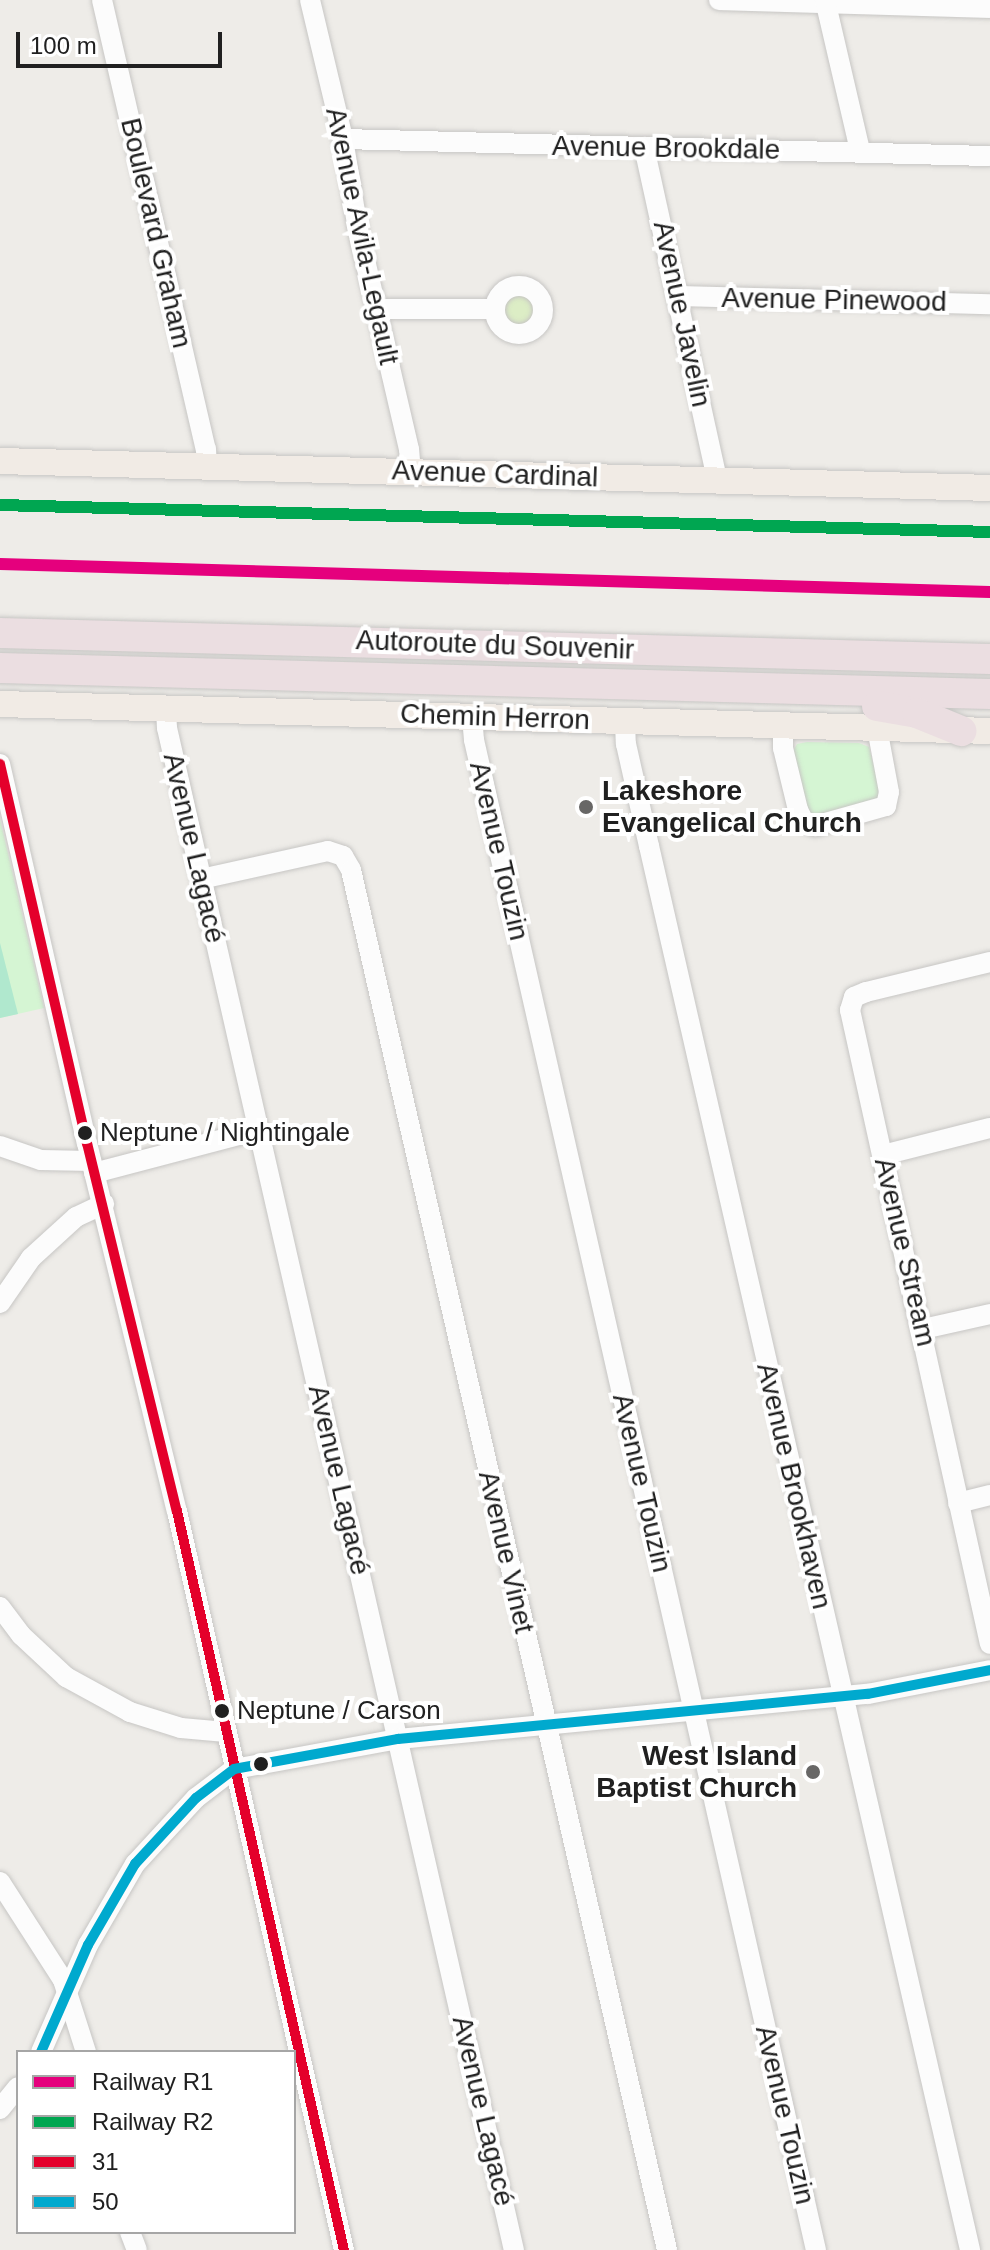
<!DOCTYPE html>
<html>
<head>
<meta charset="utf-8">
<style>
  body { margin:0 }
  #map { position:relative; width:990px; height:2250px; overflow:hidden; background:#eeece8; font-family:Helvetica,sans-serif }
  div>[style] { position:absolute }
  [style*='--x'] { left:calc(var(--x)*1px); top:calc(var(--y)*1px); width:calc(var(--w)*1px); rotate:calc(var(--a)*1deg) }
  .grass>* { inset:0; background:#dcedc5 }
  .round { border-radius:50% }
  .park>* { inset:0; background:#d5f5d3 }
  .pitch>* { inset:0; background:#b0e8ce }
  .roads { filter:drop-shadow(0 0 2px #c7c6c4) drop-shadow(0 0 2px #c7c6c4) }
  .minor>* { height:20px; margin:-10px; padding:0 10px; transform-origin:10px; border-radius:10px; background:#fcfcfc }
  .minor>.ring { margin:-10px; padding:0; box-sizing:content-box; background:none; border:20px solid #fcfcfc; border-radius:50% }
  .major>* { height:26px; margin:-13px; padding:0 13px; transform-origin:13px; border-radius:13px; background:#f1ebe5 }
  .highway>* { height:30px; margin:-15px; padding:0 15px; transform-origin:15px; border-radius:15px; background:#ebdee1 }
  .bus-1>* { height:10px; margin:-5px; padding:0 5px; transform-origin:5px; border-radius:5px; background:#e4002b }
  .bus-2>* { height:10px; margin:-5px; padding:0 5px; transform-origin:5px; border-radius:5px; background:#00a9ce }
  .rail-1>* { height:12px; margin:-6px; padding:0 6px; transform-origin:6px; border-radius:6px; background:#e5007d }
  .rail-2>* { height:12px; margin:-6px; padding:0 6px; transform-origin:6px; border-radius:6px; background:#00a651 }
  .dots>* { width:22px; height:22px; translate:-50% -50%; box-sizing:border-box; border:4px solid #fff; border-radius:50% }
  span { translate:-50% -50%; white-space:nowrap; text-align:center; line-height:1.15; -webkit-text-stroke:8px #fff; paint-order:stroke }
  .bus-label { font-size:26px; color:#202020 }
  .left { translate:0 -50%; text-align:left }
  .street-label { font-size:28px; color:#202020 }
  .poi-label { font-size:28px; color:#202020; font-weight:700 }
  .right { translate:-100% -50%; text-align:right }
  .legend { position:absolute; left:16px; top:2050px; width:280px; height:184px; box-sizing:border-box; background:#fff; border:2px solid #a6a6a6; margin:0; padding:10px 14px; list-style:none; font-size:24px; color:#202020 }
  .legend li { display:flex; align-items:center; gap:16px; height:40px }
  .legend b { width:40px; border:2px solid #a6a6a6 }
  .scale { position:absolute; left:16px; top:32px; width:206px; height:36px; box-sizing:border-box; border:4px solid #202020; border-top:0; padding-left:10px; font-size:24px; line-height:28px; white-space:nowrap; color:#202020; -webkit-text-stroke:6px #fff; paint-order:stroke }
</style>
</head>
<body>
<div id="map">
  <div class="grass">
    <i class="round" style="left:503px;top:294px;width:32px;height:32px"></i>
  </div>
  <div class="park">
    <i style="clip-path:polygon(807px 742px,859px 743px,869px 747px,881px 793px,877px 802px,818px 818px,809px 814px,793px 751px,797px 744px)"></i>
    <i style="clip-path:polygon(0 819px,44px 1008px,0 1018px)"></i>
  </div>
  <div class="pitch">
    <i style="clip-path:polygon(0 943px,18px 1014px,0 1018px)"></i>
  </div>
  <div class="roads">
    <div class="minor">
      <i style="--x:102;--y:0;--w:461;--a:77"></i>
      <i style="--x:206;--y:449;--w:18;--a:87"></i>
      <i style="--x:310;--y:0;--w:143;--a:76.6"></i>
      <i style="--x:343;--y:139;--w:92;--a:80.6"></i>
      <i style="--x:358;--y:230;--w:225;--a:76.9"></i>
      <i style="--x:409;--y:449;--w:23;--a:85"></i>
      <i style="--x:719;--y:0;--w:271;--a:1.7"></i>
      <i style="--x:825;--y:0;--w:155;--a:76.9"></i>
      <i style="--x:343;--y:139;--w:647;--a:1.51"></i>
      <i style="--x:644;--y:147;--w:341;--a:77.6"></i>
      <i class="ring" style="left:495px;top:286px;width:28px;height:28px"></i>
      <i style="--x:679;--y:296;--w:311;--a:1.5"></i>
      <i style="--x:376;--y:309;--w:119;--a:0"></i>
      <i style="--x:166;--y:709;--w:19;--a:87"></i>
      <i style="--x:167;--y:728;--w:1561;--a:77.16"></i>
      <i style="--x:472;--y:717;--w:23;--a:85"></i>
      <i style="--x:474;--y:740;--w:1548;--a:77.24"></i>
      <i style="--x:625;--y:721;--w:23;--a:88"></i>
      <i style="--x:626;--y:744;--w:105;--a:77.3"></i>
      <i style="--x:649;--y:846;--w:1440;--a:77.12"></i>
      <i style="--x:783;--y:725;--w:23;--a:90"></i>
      <i style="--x:783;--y:748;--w:64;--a:76.4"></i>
      <i style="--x:798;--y:810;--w:13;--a:63"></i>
      <i style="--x:804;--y:822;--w:12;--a:20"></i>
      <i style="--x:815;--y:826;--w:74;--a:-15.7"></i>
      <i style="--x:886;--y:806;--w:14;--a:-78"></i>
      <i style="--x:889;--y:792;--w:65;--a:-100.6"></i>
      <i style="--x:0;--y:764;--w:389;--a:77.1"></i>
      <i style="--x:87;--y:1143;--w:379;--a:76.3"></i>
      <i style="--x:177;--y:1511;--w:758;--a:77.27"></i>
      <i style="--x:201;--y:879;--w:130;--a:-12.4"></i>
      <i style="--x:328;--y:851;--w:16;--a:18"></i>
      <i style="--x:343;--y:856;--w:16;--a:60"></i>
      <i style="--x:351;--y:870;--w:1416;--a:77.1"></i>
      <i style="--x:990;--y:962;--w:128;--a:166.4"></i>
      <i style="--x:866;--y:992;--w:13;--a:157"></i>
      <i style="--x:854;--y:997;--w:14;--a:107"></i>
      <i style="--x:850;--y:1010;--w:649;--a:77.55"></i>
      <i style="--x:0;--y:1146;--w:43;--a:18.9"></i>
      <i style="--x:41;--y:1160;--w:50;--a:1.1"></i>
      <i style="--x:883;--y:1155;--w:110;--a:-14.2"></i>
      <i style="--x:94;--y:1173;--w:170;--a:-14.7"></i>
      <i style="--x:0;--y:1303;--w:55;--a:-55.4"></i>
      <i style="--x:31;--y:1258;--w:61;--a:-42.3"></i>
      <i style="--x:76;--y:1217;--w:31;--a:-25"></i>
      <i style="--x:923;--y:1329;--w:69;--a:-12.6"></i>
      <i style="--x:958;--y:1503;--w:33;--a:-14"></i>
      <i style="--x:0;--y:1607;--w:35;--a:53"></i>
      <i style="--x:21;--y:1635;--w:62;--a:43"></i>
      <i style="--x:66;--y:1677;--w:73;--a:28.7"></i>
      <i style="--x:130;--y:1712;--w:53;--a:17.4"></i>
      <i style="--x:181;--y:1728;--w:45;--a:5.1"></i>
      <i style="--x:0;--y:1882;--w:117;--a:57.3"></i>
      <i style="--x:63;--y:1980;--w:76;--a:72.3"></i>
      <i style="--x:41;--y:2052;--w:117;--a:-66.3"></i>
      <i style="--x:88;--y:1945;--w:94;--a:-59.9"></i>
      <i style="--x:135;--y:1864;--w:90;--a:-47.3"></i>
      <i style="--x:196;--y:1798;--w:48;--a:-37.3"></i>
      <i style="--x:234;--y:1769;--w:167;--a:-10.4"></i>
      <i style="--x:398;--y:1739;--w:472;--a:-5.5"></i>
      <i style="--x:868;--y:1694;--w:124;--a:-11.1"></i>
      <i style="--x:0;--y:2109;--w:28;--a:-51"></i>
      <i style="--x:130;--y:2232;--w:19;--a:69"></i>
    </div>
    <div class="major">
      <i style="--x:0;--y:461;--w:990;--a:1.56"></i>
      <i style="--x:0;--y:704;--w:990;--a:1.56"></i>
    </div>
    <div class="highway">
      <i style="--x:0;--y:633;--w:990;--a:1.5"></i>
      <i style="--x:0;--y:668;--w:990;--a:1.5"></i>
      <i style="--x:877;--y:706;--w:41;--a:9.9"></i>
      <i style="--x:917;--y:713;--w:48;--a:22.2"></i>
    </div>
  </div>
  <div class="bus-1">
    <i style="--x:0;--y:764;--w:389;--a:77.1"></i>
    <i style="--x:87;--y:1143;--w:379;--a:76.3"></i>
    <i style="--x:177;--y:1511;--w:758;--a:77.27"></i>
  </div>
  <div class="bus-2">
    <i style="--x:41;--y:2052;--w:117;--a:-66.3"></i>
    <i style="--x:88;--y:1945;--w:94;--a:-59.9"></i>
    <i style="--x:135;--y:1864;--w:90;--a:-47.3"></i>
    <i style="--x:196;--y:1798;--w:48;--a:-37.3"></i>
    <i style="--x:234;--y:1769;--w:167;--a:-10.4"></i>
    <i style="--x:398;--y:1739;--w:472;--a:-5.5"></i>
    <i style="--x:868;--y:1694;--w:124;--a:-11.1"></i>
  </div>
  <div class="rail-1">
    <i style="--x:0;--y:564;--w:990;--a:1.62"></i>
  </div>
  <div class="rail-2">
    <i style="--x:0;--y:505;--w:990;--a:1.56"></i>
  </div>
  <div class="dots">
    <i style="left:586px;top:807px;background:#686766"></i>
    <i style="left:85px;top:1133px;background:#202020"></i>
    <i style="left:222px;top:1711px;background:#202020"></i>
    <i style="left:261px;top:1764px;background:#202020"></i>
    <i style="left:813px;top:1772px;background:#686766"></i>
  </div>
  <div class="bus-label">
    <span class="left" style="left:100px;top:1133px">Neptune / Nightingale</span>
    <span class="left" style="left:237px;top:1711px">Neptune / Carson</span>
  </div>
  <div class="street-label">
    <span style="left:666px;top:148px;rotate:1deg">Avenue Brookdale</span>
    <span style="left:156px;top:233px;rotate:77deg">Boulevard Graham</span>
    <span style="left:362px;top:236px;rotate:78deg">Avenue Avila-Legault</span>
    <span style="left:834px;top:300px;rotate:1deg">Avenue Pinewood</span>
    <span style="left:682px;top:314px;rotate:78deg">Avenue Javelin</span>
    <span style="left:495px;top:474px;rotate:2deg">Avenue Cardinal</span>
    <span style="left:495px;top:645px;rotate:2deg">Autoroute du Souvenir</span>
    <span style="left:495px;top:717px;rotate:2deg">Chemin Herron</span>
    <span style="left:194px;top:848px;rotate:77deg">Avenue Lagacé</span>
    <span style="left:499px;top:851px;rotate:77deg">Avenue Touzin</span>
    <span style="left:905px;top:1252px;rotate:77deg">Avenue Stream</span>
    <span style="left:339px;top:1480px;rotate:77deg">Avenue Lagacé</span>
    <span style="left:642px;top:1483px;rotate:77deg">Avenue Touzin</span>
    <span style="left:794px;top:1486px;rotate:77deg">Avenue Brookhaven</span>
    <span style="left:506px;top:1552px;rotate:77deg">Avenue Vinet</span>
    <span style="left:483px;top:2111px;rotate:77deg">Avenue Lagacé</span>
    <span style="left:785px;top:2115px;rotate:77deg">Avenue Touzin</span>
  </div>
  <div class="poi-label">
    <span class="left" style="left:602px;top:807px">Lakeshore<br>Evangelical Church</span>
    <span class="right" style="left:797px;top:1772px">West Island<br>Baptist Church</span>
  </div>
  <ul class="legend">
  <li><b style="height:10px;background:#e5007d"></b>Railway R1</li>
  <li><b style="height:10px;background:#00a651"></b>Railway R2</li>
  <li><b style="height:10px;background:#e4002b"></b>31</li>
  <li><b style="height:10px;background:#00a9ce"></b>50</li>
  </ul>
  <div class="scale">100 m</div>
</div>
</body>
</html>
